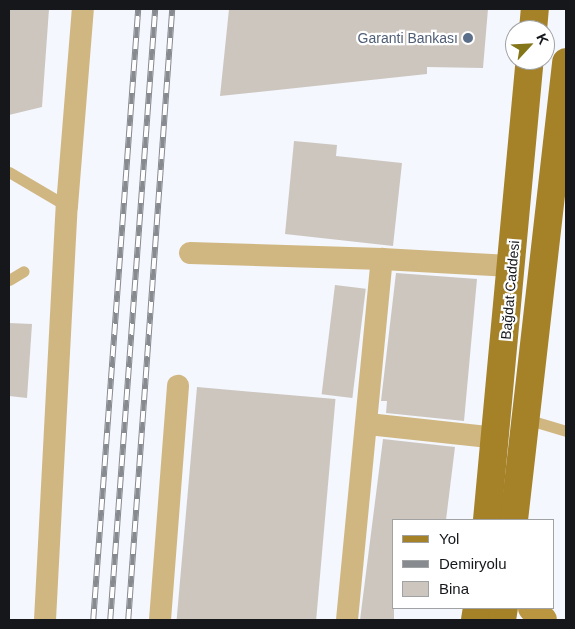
<!DOCTYPE html>
<html>
<head>
<meta charset="utf-8">
<style>
  body { margin:0 }
  #map { position:relative; width:575px; height:629px; overflow:hidden; background:#f4f7fe; font-family:Helvetica,sans-serif }
  div>[style] { position:absolute }
  [style*='--x'] { left:calc(var(--x)*1px); top:calc(var(--y)*1px); width:calc(var(--w)*1px); rotate:calc(var(--a)*1deg) }
  .building>* { inset:0; background:#cdc6bf; transform-origin:0 0 }
  .lane>* { height:11px; margin:-5.5px; padding:0 5.5px; transform-origin:5.5px; border-radius:5.5px; background:#d0b782 }
  .street>* { height:22px; margin:-11px; padding:0 11px; transform-origin:11px; border-radius:11px; background:#d0b782 }
  .secondary>* { height:28px; margin:-14px; padding:0 14px; transform-origin:14px; border-radius:14px; background:#bb9640 }
  .primary>* { height:28px; margin:-14px; padding:0 14px; transform-origin:14px; border-radius:14px; background:#a58127 }
  .rail>* { height:5.5px; margin-top:-2.75px; transform-origin:0; background:repeating-linear-gradient(90deg,#fff 0 11px,#878a8f 0 22px); box-sizing:border-box; border-block:1px solid #878a8f }
  .dots>* { width:14px; height:14px; translate:-50% -50%; box-sizing:border-box; border:2px solid #fff; border-radius:50% }
  span { translate:-50% -50%; white-space:nowrap; text-align:center; line-height:1.15; -webkit-text-stroke:4.5px #fff; paint-order:stroke }
  .service-label { font-size:14px; color:#4e5e75 }
  .right { translate:-100% -50%; text-align:right }
  .street-label { font-size:14px; color:#15171a }
  .frame { position:absolute; inset:0; border:10px solid #15171a; pointer-events:none }
  .legend { position:absolute; left:392px; top:519px; width:162px; height:90px; box-sizing:border-box; background:#fff; border:1px solid #a1a2a3; margin:0; padding:6px 9px; list-style:none; font-size:15px; color:#15171a }
  .legend li { display:flex; align-items:center; gap:10px; height:25px }
  .legend b { width:25px; border:1px solid #a1a2a3 }
  .north { position:absolute; left:505px; top:20px; width:50px; height:50px; box-sizing:border-box; background:#fff; border:1px solid #a1a2a3; border-radius:50%; rotate:65deg; font-size:14px; font-weight:700; line-height:20px; text-align:center; color:#15171a }
  .north::after { content:''; display:block; margin:auto; width:18px; height:22px; background:#837518; clip-path:polygon(50% 0,100% 100%,50% 72%,0 100%) }
</style>
</head>
<body>
<div id="map">
  <div class="building">
    <i style="clip-path:polygon(9px 9px,49px 9px,42px 107px,9px 115px)"></i>
    <i style="clip-path:polygon(229px 9px,488px 9px,483px 68px,427px 67px,427px 74px,220px 96px)"></i>
    <i style="clip-path:polygon(294px 141px,337px 145px,336px 156px,402px 163px,393px 246px,285px 234px)"></i>
    <i style="clip-path:polygon(396px 273px,477px 279px,464px 421px,386px 413px,387px 401px,381px 401px)"></i>
    <i style="left:335px;top:285px;width:31px;height:110px;rotate:7deg"></i>
    <i style="clip-path:polygon(9px 323px,32px 324px,27px 398px,9px 396px)"></i>
    <i style="left:197px;top:387px;width:139px;height:234px;rotate:5deg"></i>
    <i style="clip-path:polygon(383px 439px,455px 447px,446px 520px,394px 520px,394px 620px,360px 620px)"></i>
  </div>
  <div class="lane">
    <i style="--x:9;--y:172;--w:67;--a:30.4"></i>
    <i style="--x:9;--y:280;--w:17;--a:-31"></i>
    <i style="--x:526;--y:419;--w:42;--a:16.7"></i>
  </div>
  <div class="street">
    <i style="--x:190;--y:253;--w:192;--a:1.8"></i>
    <i style="--x:368;--y:424;--w:129;--a:6.2"></i>
    <i style="--x:45;--y:620;--w:415;--a:-87"></i>
    <i style="--x:67;--y:206;--w:198;--a:-85.4"></i>
    <i style="--x:160;--y:620;--w:235;--a:-85.6"></i>
    <i style="--x:347;--y:620;--w:363;--a:-84.5"></i>
    <i style="--x:382;--y:259;--w:131;--a:3.1"></i>
  </div>
  <div class="secondary">
    <i style="--x:532;--y:608;--w:16;--a:47"></i>
  </div>
  <div class="primary">
    <i style="--x:533;--y:30;--w:21;--a:-85"></i>
    <i style="--x:487;--y:520;--w:462;--a:-84.7"></i>
    <i style="--x:514;--y:520;--w:461;--a:-83.5"></i>
    <i style="--x:475;--y:620;--w:12;--a:-81"></i>
    <i style="--x:502;--y:620;--w:12;--a:-81"></i>
  </div>
  <div class="rail">
    <i style="--x:93;--y:620;--w:613;--a:-85.79"></i>
    <i style="--x:110;--y:620;--w:613;--a:-85.79"></i>
    <i style="--x:128;--y:620;--w:613;--a:-85.88"></i>
  </div>
  <div class="dots">
    <i style="left:468px;top:38px;background:#5c6f8a"></i>
  </div>
  <div class="service-label">
    <span class="right" style="left:458px;top:38px">Garanti Bankası</span>
  </div>
  <div class="street-label">
    <span style="left:510px;top:290px;rotate:-85deg">Bağdat Caddesi</span>
  </div>
  <div class="frame"></div>
  <ul class="legend">
  <li><b style="height:6px;background:#a58127"></b>Yol</li>
  <li><b style="height:6px;background:#878a8f"></b>Demiryolu</li>
  <li><b style="height:14px;background:#cdc6bf"></b>Bina</li>
  </ul>
  <div class="north">K</div>
</div>
</body>
</html>
